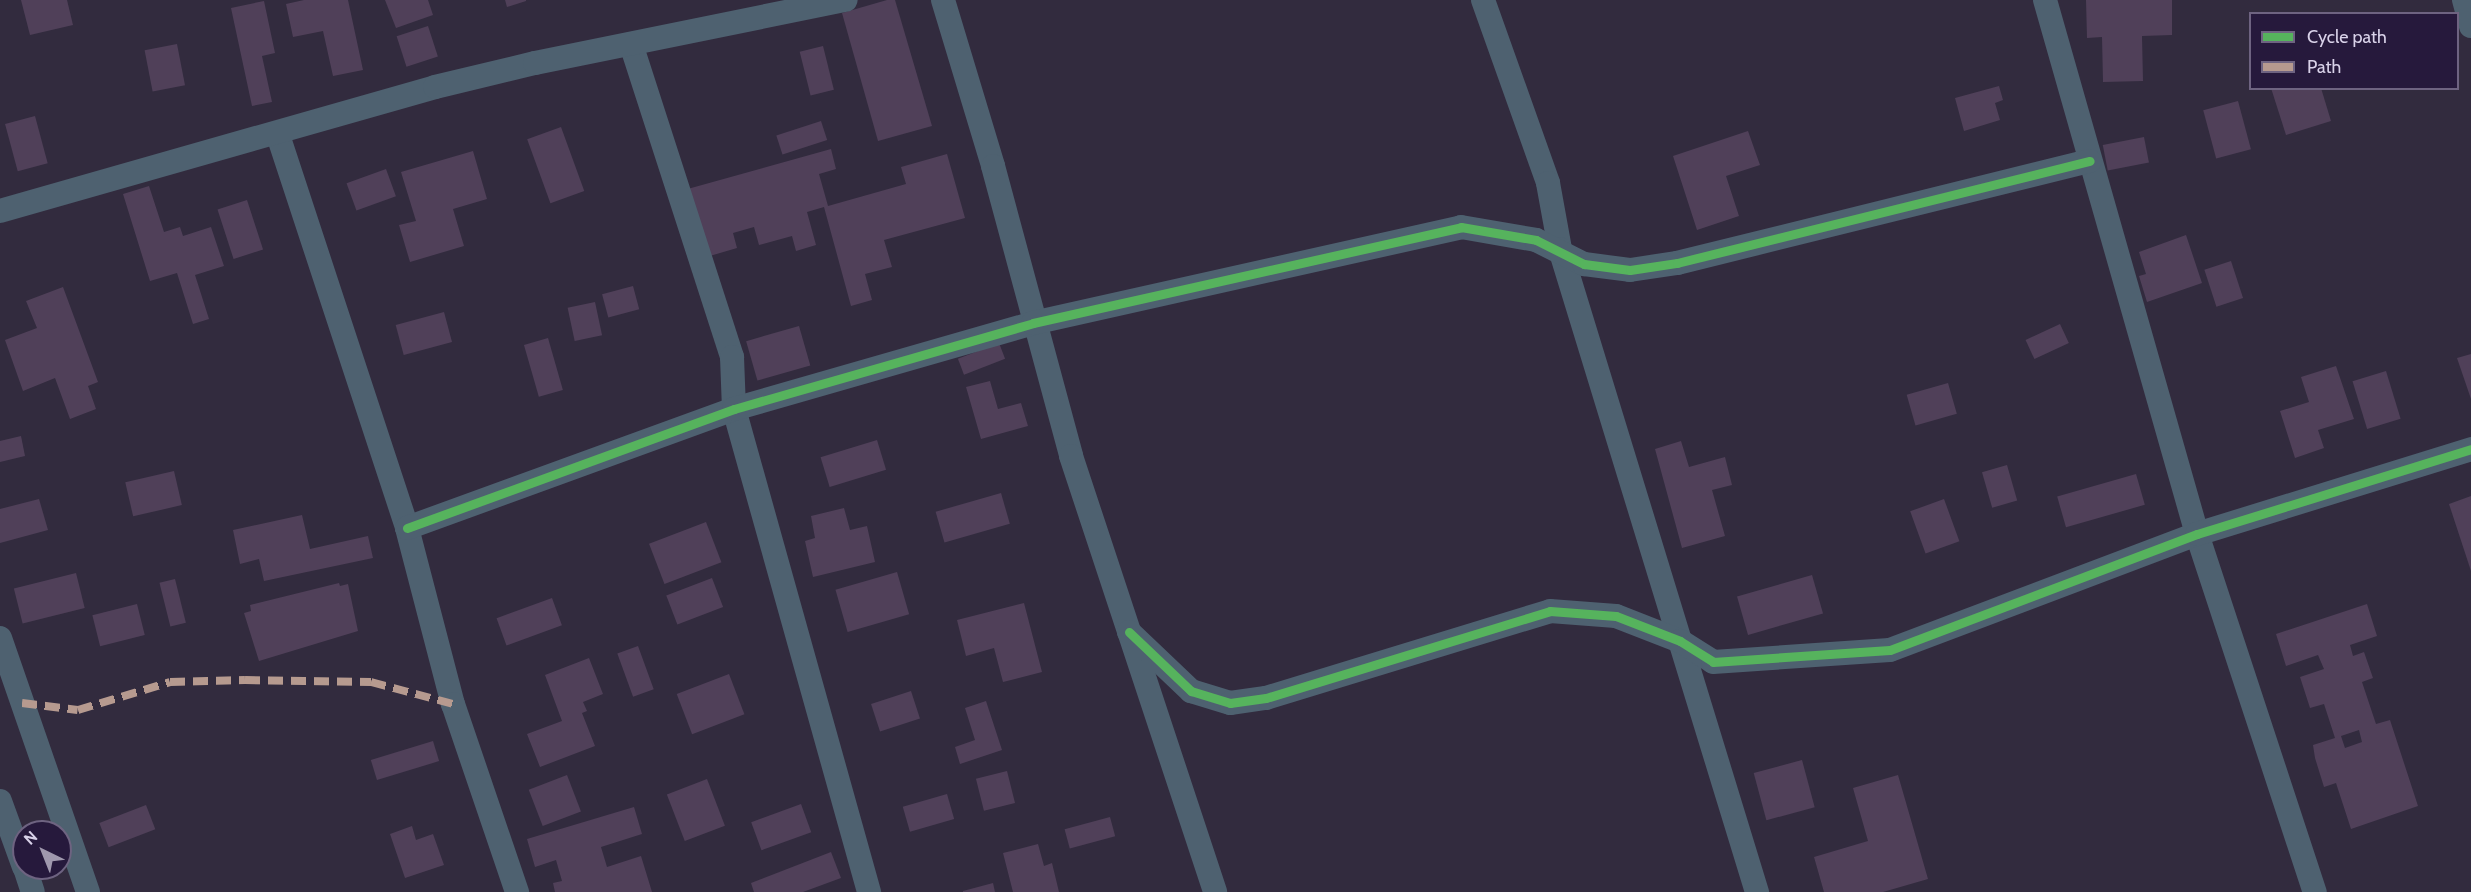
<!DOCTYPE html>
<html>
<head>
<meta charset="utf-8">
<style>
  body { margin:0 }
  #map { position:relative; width:2471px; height:892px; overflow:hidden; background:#322b3e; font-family:Cabin,sans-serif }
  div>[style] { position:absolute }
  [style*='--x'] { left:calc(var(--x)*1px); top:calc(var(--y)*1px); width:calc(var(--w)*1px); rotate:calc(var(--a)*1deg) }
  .building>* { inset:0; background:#504059; transform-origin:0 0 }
  .minor>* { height:24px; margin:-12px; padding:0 12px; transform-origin:12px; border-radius:12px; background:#4e6170 }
  .quiet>* { height:8px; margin-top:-4px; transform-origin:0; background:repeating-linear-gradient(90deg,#b69a8f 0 15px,transparent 0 23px) }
  .cycleway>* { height:9px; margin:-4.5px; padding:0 4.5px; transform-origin:4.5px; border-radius:4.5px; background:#56b35d }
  span { translate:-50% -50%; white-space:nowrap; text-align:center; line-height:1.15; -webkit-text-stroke:5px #26193c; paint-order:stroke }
  .legend { position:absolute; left:2249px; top:12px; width:210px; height:78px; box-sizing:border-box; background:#26193c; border:2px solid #6e6381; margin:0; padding:8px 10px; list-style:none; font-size:18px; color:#d9d2e9 }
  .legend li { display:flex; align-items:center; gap:12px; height:30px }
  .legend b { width:30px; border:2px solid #6e6381 }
  .north { position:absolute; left:12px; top:820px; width:60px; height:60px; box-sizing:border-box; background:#26193c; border:2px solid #6e6381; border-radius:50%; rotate:317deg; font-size:16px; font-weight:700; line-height:24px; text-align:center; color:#d9d2e9 }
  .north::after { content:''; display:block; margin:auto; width:21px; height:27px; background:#9f98ad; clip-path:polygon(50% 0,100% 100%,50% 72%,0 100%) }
</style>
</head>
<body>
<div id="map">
  <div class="building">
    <i style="clip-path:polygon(21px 0,67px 0,73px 25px,30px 35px)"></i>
    <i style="clip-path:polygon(304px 0,348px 0,363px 70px,333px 76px,323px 31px,293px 37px,286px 4px)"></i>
    <i style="clip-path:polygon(385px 0,428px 0,433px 15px,396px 28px)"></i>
    <i style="clip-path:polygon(505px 0,526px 0,526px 1px,507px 7px)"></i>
    <i style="clip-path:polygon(887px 0,895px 0,932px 126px,878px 141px,842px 13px)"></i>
    <i style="clip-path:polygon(2086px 0,2172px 0,2172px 35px,2142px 36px,2143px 81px,2103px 82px,2102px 37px,2087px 38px)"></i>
    <i style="clip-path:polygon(264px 1px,275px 53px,262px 56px,272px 102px,252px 106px,231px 8px)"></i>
    <i style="left:428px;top:26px;width:32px;height:33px;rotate:72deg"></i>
    <i style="left:177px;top:44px;width:42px;height:33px;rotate:79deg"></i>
    <i style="left:823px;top:46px;width:45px;height:24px;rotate:76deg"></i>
    <i style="clip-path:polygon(1999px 86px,2003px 100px,1995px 103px,2000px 120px,1964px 131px,1955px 98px)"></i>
    <i style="clip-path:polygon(2271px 88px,2321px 88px,2331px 121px,2286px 135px)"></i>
    <i style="left:2238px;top:101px;width:50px;height:36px;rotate:75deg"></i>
    <i style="left:35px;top:116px;width:49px;height:31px;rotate:75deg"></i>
    <i style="left:821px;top:121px;width:20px;height:47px;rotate:72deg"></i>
    <i style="left:561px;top:127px;width:68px;height:36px;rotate:70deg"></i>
    <i style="clip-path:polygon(1748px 131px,1760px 165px,1726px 176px,1739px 216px,1697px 230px,1673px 156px)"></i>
    <i style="left:2144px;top:137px;width:26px;height:42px;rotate:79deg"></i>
    <i style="clip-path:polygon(831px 149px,836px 169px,819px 174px,828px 206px,906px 184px,901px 167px,947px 154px,965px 218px,884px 240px,892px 267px,865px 274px,872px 300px,851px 306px,824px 207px,807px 212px,816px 245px,796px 251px,792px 236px,759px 245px,754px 227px,733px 233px,737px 248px,703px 258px,684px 190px)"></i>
    <i style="clip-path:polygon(473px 151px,487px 199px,453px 209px,464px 246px,410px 262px,399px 225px,416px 221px,401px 172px)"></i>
    <i style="left:386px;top:169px;width:29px;height:42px;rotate:70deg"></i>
    <i style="clip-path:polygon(149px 186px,164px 232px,180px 227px,183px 236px,211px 227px,224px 266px,195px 275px,209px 319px,193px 324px,177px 273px,150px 281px,123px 194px)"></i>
    <i style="left:247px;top:200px;width:52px;height:31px;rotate:72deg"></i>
    <i style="clip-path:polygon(2186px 235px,2202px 283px,2147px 302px,2139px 276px,2146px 274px,2139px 252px)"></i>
    <i style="left:2231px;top:261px;width:39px;height:28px;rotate:72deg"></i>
    <i style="left:633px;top:286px;width:24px;height:32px;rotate:75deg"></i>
    <i style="clip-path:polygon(63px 287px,98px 382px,88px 386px,96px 409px,70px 419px,55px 378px,23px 391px,5px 340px,37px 328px,26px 301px)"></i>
    <i style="left:595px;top:302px;width:34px;height:28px;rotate:78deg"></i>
    <i style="left:444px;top:312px;width:31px;height:50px;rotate:75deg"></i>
    <i style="left:2060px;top:324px;width:21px;height:38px;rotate:65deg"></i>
    <i style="left:799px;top:326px;width:41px;height:55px;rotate:74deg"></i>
    <i style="left:548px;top:338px;width:54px;height:25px;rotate:74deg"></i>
    <i style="left:999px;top:343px;width:17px;height:44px;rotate:69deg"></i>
    <i style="clip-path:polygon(2471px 354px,2471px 399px,2457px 358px)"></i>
    <i style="clip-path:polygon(2336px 366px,2354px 419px,2318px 430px,2324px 448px,2295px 458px,2280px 411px,2309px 402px,2301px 377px)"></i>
    <i style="left:2386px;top:371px;width:50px;height:35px;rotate:73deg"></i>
    <i style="clip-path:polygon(990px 381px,998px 409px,1021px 403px,1028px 426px,981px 439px,966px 387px)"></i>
    <i style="left:1948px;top:383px;width:32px;height:43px;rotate:74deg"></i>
    <i style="clip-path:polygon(21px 436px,25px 456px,0 462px,0 441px)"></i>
    <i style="left:877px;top:440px;width:31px;height:59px;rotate:73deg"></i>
    <i style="clip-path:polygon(1681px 441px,1689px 467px,1725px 457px,1732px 485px,1712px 490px,1725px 536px,1682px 548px,1655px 449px)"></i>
    <i style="left:2007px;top:465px;width:37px;height:26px;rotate:74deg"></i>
    <i style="left:174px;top:471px;width:35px;height:50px;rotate:77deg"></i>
    <i style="left:2136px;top:474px;width:32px;height:82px;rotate:74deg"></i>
    <i style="left:1001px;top:493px;width:32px;height:68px;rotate:74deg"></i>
    <i style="clip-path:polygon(2471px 496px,2471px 571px,2449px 504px)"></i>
    <i style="clip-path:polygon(39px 499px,48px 530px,0 543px,0 509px)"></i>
    <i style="left:1944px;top:499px;width:45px;height:36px;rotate:70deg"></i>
    <i style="clip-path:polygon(844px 508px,850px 530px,867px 526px,875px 562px,813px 577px,805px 541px,815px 538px,811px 516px)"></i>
    <i style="clip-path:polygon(302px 515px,310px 549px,368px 536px,373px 558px,264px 581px,259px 559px,240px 564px,233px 530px)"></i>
    <i style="left:706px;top:522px;width:43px;height:61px;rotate:69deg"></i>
    <i style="left:897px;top:572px;width:44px;height:64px;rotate:74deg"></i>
    <i style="left:76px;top:573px;width:36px;height:64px;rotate:76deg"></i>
    <i style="left:1812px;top:575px;width:40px;height:78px;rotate:74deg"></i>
    <i style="left:712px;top:578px;width:31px;height:49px;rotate:69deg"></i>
    <i style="left:175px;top:579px;width:45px;height:16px;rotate:76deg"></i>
    <i style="clip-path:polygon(339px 583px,340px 586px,348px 584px,358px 631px,259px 661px,244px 613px,251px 611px,250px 605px)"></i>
    <i style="left:552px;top:598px;width:29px;height:59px;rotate:70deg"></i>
    <i style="clip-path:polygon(1024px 603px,1042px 672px,1003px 682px,994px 648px,966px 656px,957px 620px)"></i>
    <i style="left:137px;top:604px;width:32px;height:46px;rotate:76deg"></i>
    <i style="clip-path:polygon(evenodd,2367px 604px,2377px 636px,2350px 645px,2353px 656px,2364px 652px,2373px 678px,2362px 682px,2376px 724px,2390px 720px,2418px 806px,2351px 829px,2336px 783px,2324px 787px,2315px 758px,2313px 745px,2335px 738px,2324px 704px,2310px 708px,2300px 677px,2324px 669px,2318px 655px,2286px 666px,2276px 634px,2367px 604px,2359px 730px,2362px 742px,2345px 748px,2341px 736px,2359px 730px)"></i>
    <i style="left:638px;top:646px;width:46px;height:22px;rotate:70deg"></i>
    <i style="clip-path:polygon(589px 658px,603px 694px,583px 702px,587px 711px,582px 713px,595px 746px,540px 767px,527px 734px,562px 721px,545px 675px)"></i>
    <i style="left:729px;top:674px;width:43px;height:56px;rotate:69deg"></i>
    <i style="left:911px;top:691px;width:29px;height:42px;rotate:72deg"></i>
    <i style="clip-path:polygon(986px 701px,1002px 750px,960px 764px,955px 747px,975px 740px,965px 708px)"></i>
    <i style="left:433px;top:741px;width:21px;height:65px;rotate:73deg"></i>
    <i style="left:1802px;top:760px;width:49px;height:50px;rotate:75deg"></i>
    <i style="left:1007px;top:771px;width:33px;height:32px;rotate:76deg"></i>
    <i style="left:567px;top:775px;width:39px;height:41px;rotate:69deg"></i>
    <i style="clip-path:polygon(1898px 775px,1928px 879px,1883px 892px,1824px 892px,1814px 857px,1868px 841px,1853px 788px)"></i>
    <i style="left:707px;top:779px;width:50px;height:43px;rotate:69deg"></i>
    <i style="left:947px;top:794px;width:26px;height:46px;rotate:74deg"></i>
    <i style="left:801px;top:804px;width:30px;height:53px;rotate:70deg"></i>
    <i style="left:146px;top:805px;width:26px;height:50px;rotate:69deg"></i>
    <i style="clip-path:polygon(634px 807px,642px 834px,601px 847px,607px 867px,641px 856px,652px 892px,555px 892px,553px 883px,562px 881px,556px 860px,535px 867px,527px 839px)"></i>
    <i style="left:1110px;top:817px;width:20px;height:47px;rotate:75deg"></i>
    <i style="clip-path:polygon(412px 826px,416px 840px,433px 834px,444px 865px,405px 878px,390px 834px)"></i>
    <i style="clip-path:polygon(1038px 844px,1044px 866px,1052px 863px,1059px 892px,1013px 892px,1003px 853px)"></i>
    <i style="clip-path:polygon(831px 852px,841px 878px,803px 892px,754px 892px,751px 883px)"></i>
    <i style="clip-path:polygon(993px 883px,995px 892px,963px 892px,963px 891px)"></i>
  </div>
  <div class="minor">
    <i style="--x:943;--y:0;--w:173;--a:73.2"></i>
    <i style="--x:993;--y:166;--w:300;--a:74.9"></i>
    <i style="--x:1071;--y:456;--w:459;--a:71.7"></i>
    <i style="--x:1483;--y:0;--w:194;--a:70.4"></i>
    <i style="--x:1548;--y:183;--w:67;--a:79.7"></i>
    <i style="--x:1560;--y:249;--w:673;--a:72.97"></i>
    <i style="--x:2045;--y:0;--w:555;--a:74.11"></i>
    <i style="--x:2197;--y:534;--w:377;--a:71.8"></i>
    <i style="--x:2464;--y:0;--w:27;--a:75"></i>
    <i style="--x:631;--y:44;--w:329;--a:72.1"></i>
    <i style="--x:732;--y:357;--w:52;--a:87.8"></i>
    <i style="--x:734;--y:409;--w:502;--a:74.38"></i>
    <i style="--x:278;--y:135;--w:414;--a:71.8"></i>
    <i style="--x:407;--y:528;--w:182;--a:75.4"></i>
    <i style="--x:453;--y:704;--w:199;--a:71.2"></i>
    <i style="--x:0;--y:211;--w:452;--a:-15.9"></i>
    <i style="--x:435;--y:87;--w:103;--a:-13.5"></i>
    <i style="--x:535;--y:63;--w:317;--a:-11.5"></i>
    <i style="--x:407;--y:528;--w:348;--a:-20"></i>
    <i style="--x:734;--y:409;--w:311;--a:-16"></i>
    <i style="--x:1033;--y:323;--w:439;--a:-12.6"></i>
    <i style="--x:1461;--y:227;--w:76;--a:9.8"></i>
    <i style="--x:1536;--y:240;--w:54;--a:26.6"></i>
    <i style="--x:1584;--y:264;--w:46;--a:7.4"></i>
    <i style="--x:1630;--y:270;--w:48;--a:-8.5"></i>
    <i style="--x:1677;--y:263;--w:425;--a:-13.9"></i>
    <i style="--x:1129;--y:632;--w:86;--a:43.6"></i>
    <i style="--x:1191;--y:691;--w:41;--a:17.1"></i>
    <i style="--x:1230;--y:703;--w:36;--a:-8"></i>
    <i style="--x:1266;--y:698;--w:297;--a:-17"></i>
    <i style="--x:1550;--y:611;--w:66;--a:4.3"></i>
    <i style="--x:1616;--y:616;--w:69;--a:21.3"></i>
    <i style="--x:1680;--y:641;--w:39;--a:32"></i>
    <i style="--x:1713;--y:662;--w:177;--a:-3.9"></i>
    <i style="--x:1890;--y:650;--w:328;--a:-20.7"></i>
    <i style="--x:2197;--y:534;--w:287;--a:-17.2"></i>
    <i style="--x:0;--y:638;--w:269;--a:70.9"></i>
    <i style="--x:0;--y:801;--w:70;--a:70"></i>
    <i style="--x:25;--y:868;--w:25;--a:72"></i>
  </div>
  <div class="quiet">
    <i style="--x:22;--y:703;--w:56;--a:7.1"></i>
    <i style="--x:78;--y:710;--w:96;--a:-16.9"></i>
    <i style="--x:170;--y:682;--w:75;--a:-1.5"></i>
    <i style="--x:245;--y:680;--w:126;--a:0.9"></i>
    <i style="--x:371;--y:682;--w:85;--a:15"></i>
  </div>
  <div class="cycleway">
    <i style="--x:407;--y:528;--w:348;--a:-20"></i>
    <i style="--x:734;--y:409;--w:311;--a:-16"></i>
    <i style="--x:1033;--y:323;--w:439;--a:-12.6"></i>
    <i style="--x:1461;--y:227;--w:76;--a:9.8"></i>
    <i style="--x:1536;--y:240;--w:54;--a:26.6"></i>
    <i style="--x:1584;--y:264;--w:46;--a:7.4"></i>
    <i style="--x:1630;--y:270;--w:48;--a:-8.5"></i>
    <i style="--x:1677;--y:263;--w:425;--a:-13.9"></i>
    <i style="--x:1129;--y:632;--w:86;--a:43.6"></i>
    <i style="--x:1191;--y:691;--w:41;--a:17.1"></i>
    <i style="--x:1230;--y:703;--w:36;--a:-8"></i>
    <i style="--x:1266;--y:698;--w:297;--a:-17"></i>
    <i style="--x:1550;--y:611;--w:66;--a:4.3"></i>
    <i style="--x:1616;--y:616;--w:69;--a:21.3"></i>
    <i style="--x:1680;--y:641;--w:39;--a:32"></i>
    <i style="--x:1713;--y:662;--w:177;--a:-3.9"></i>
    <i style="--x:1890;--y:650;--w:328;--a:-20.7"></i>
    <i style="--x:2197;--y:534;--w:287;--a:-17.2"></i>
  </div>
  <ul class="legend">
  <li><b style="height:8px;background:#56b35d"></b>Cycle path</li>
  <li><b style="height:8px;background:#b69a8f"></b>Path</li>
  </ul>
  <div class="north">N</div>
</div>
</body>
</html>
